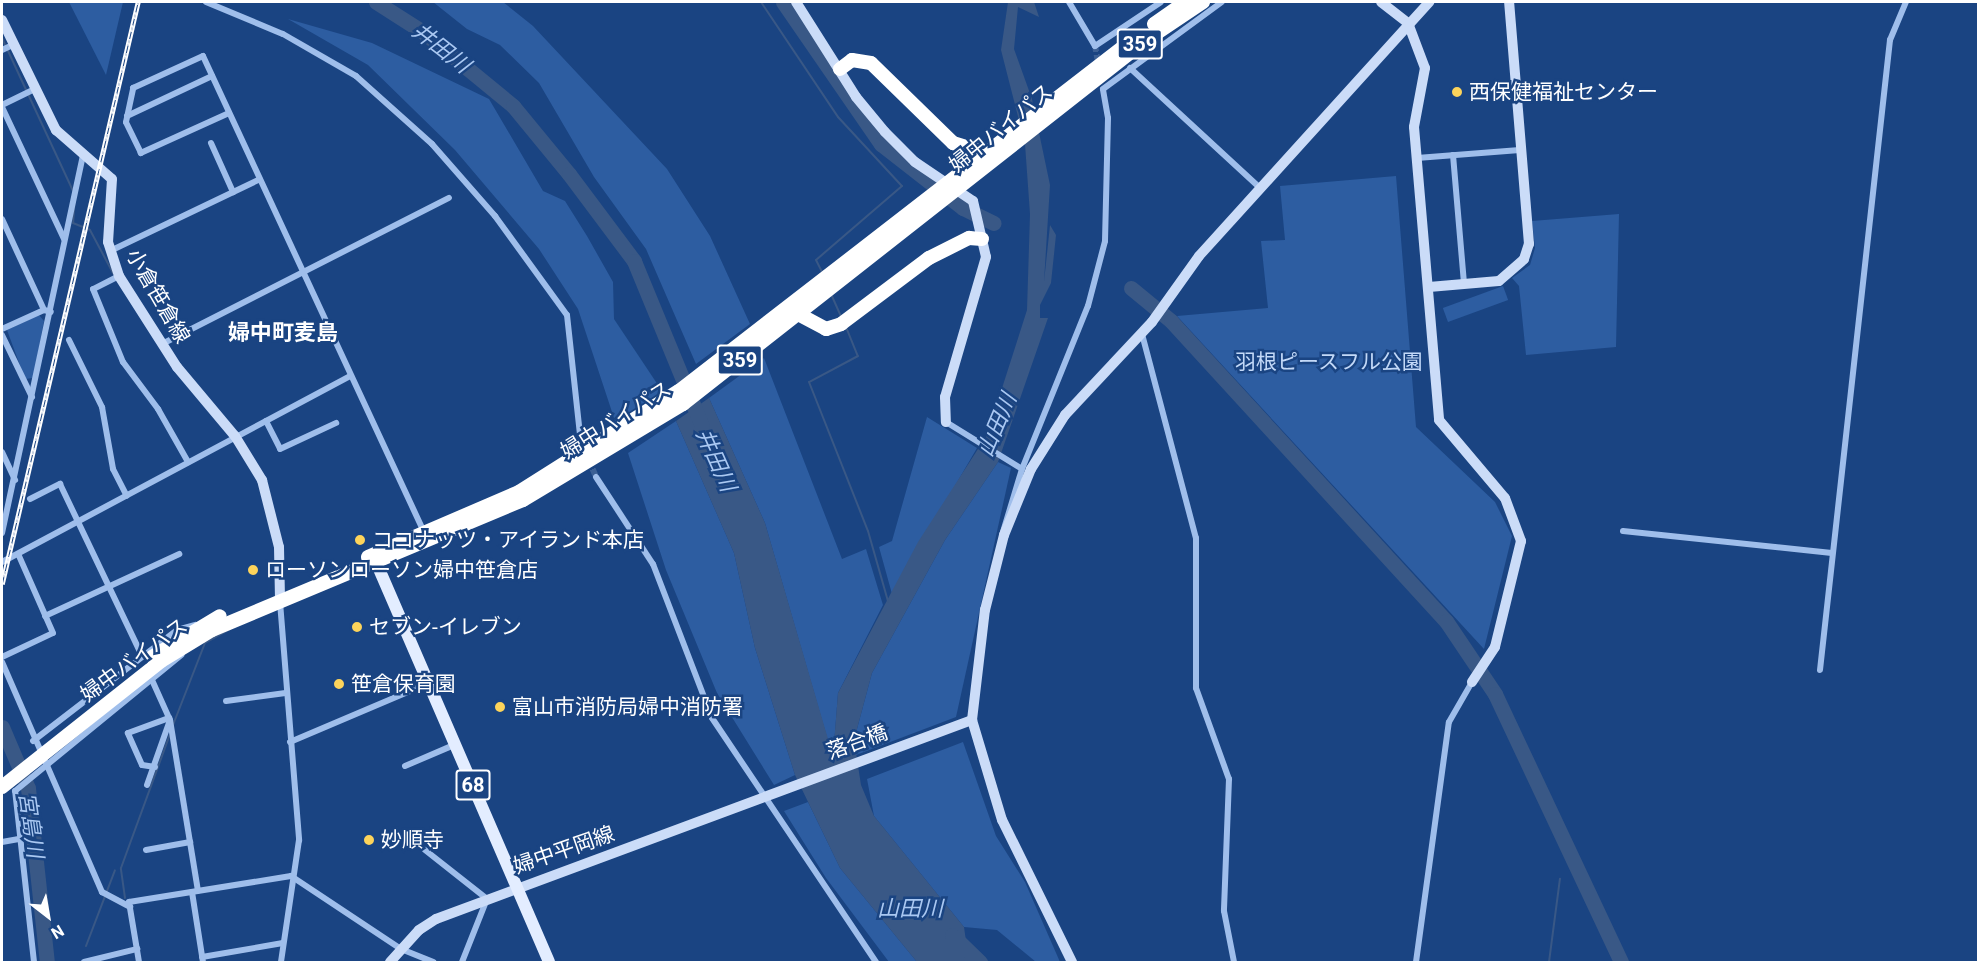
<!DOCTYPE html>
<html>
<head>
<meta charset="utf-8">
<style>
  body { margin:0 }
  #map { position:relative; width:1980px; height:964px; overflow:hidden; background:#1a4482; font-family:Roboto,"Noto Sans JP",sans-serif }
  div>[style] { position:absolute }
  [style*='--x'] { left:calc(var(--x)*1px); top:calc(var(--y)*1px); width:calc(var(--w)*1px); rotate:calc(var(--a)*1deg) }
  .green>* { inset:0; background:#2d5da1; transform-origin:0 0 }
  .water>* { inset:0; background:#395886 }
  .stream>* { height:2px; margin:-1px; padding:0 1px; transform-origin:1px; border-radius:1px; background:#395886 }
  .river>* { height:15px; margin:-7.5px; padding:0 7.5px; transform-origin:7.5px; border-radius:7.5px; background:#395886 }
  .street-tunnel>* { height:6px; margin-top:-3px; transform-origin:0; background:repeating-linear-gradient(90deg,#3c6095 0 6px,transparent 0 9px) }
  .street>* { height:6px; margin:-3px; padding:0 3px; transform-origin:3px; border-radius:3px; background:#9fbeeb }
  .secondary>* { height:10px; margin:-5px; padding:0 5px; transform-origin:5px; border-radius:5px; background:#cbdcf8 }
  .primary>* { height:12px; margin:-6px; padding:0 6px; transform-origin:6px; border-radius:6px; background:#e3edff }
  .highway>* { height:14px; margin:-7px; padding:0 7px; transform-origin:7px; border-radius:7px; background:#fff }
  .rail>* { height:4.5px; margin-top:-2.25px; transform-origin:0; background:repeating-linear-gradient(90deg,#1a4482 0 7px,#fff 0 14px); box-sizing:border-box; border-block:2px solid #fff }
  .dots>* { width:16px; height:16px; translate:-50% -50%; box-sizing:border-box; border:3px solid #1a4482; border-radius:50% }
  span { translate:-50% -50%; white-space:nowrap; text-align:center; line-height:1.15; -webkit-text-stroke:5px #1a4482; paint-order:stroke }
  .shield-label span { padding:2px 4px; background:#1a4482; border:2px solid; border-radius:4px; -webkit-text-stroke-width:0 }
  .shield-label { font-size:20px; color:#fff; font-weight:700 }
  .poi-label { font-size:21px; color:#fff }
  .left { translate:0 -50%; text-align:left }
  .street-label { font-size:21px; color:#fff }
  .park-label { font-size:21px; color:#c3d9f8 }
  .water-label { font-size:22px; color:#aac8f2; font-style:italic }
  .neighbourhood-label { font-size:22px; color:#fff; font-weight:700 }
  .frame { position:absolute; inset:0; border:3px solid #fff; pointer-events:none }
  .north { position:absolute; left:18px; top:886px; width:60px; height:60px; -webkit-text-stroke:4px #1a4482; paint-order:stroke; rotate:149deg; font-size:16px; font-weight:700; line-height:24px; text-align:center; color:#fff }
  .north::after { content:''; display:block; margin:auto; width:21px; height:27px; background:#fff; clip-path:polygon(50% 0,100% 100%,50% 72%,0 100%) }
</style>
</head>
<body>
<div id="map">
  <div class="green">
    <i style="clip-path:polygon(69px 2px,123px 2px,106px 75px)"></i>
    <i style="clip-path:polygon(433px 2px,503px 2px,533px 26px,667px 169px,710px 236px,750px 324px,696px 364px,646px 249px,594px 177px,539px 83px,500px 45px,467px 29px)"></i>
    <i style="clip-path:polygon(288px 19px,372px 43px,489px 99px,543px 191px,565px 201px,587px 236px,613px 282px,614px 319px,662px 391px,615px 421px,578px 309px,539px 249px,455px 150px,368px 65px)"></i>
    <i style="clip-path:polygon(1396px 176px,1416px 427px,1495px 502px,1512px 536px,1484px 649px,1177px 316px,1268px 308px,1261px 241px,1285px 240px,1280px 186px)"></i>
    <i style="clip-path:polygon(1619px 214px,1616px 347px,1526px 355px,1519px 286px,1512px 278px,1530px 265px,1535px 248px,1532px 221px)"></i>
    <i style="left:1503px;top:286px;width:15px;height:64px;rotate:70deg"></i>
    <i style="clip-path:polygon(39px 315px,44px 321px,33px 378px,25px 379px,7px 330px)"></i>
    <i style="clip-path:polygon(764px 358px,842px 559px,866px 549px,883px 605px,838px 693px,833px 758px,765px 523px,709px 398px)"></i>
    <i style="clip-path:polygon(927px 417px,977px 448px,892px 594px,879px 547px,892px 541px)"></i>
    <i style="clip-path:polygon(676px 421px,734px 553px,755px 648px,795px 775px,774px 785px,717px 693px,666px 570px,628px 453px)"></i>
    <i style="clip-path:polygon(998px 462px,1011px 468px,956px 717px,856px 755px,854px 740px,872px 673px,945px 540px)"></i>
    <i style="clip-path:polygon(963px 742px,996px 836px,1025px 882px,1060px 962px,1036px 962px,997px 930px,964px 927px,874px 816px,867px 779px)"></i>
    <i style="clip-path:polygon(808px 802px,840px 868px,917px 962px,889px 962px,826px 878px,784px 811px)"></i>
  </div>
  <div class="water">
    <i style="clip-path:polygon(1008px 2px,1034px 2px,1039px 17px,1018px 7px,1014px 49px,1032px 99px,1050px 185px,1044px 282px,1050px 225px,1056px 235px,1051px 283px,1040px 305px,1040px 318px,1048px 318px,998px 462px,945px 540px,872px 673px,854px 740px,861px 785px,874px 816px,964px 927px,969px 962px,917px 962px,840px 868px,795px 775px,755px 648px,734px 553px,676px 421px,709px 398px,765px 523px,833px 756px,838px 693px,918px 542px,987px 435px,1027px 310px,1030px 214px,1025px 144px,1001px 50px)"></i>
  </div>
  <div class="stream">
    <i style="--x:761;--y:2;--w:138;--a:56.2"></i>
    <i style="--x:838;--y:117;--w:94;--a:47.2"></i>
    <i style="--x:902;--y:186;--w:113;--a:139.3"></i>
    <i style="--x:816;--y:260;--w:13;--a:63"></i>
    <i style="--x:2;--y:38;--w:169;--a:65.1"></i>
    <i style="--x:75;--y:196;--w:27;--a:94"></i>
    <i style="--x:73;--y:223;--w:18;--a:22"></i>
    <i style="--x:90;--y:230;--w:49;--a:61.9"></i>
    <i style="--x:831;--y:294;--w:24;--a:66"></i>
    <i style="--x:846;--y:327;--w:31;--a:68"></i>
    <i style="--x:858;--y:356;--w:55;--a:152"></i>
    <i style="--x:809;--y:382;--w:160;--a:68.4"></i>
    <i style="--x:868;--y:531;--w:73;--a:74.1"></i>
    <i style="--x:2;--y:684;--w:5;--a:90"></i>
    <i style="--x:173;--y:725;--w:88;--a:-68.7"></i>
    <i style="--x:205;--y:643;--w:29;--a:-29"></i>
    <i style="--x:125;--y:898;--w:30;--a:-98"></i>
    <i style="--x:121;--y:868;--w:143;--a:-69.9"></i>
    <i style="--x:86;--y:946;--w:81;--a:-69.1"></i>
    <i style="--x:1549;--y:962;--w:84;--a:-82.5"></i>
  </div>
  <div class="river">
    <i style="--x:376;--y:2;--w:56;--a:32.6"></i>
    <i style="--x:423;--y:32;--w:117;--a:39.4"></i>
    <i style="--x:513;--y:106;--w:88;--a:50.5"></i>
    <i style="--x:569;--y:174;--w:109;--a:53.2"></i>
    <i style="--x:634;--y:261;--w:178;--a:67.6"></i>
    <i style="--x:783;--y:2;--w:173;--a:55.4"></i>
    <i style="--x:881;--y:144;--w:104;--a:38"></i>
    <i style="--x:963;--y:208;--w:34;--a:26"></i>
    <i style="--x:1131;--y:288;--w:52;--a:39.5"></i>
    <i style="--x:1171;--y:321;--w:407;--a:47.5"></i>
    <i style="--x:1446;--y:621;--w:88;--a:56.1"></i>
    <i style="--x:1495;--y:694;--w:296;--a:64.8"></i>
    <i style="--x:2;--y:727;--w:66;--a:66.9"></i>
    <i style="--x:28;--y:788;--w:175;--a:83.8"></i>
    <i style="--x:952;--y:935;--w:39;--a:44"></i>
  </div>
  <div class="street-tunnel">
    <i style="--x:1095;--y:46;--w:20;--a:79"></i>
    <i style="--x:589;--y:461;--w:17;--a:66"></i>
  </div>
  <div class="street">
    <i style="--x:206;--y:2;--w:83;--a:22.6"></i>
    <i style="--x:283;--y:34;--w:84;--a:29.9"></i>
    <i style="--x:356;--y:76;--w:102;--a:41.8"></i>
    <i style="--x:432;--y:144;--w:96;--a:48.8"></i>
    <i style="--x:495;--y:216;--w:122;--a:54"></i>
    <i style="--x:567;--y:315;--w:130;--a:83.8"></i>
    <i style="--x:1069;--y:2;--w:51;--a:59.4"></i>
    <i style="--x:1095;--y:46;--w:79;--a:-33.7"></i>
    <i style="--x:2;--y:50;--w:14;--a:-25"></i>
    <i style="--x:1130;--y:68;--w:177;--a:42.7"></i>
    <i style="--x:2;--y:105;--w:37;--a:-26"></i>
    <i style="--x:2;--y:107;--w:146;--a:64.8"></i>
    <i style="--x:229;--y:113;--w:97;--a:155.6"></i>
    <i style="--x:141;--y:153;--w:34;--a:-116"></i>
    <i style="--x:126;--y:122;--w:35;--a:-78"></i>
    <i style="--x:133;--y:88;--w:77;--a:-24.6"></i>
    <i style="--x:203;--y:56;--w:525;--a:65.1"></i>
    <i style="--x:127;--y:116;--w:94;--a:-25.2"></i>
    <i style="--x:211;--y:143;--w:54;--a:65.8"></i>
    <i style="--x:1453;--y:155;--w:129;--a:85.1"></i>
    <i style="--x:1417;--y:158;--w:103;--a:-4.4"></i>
    <i style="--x:2;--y:219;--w:100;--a:65.2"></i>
    <i style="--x:44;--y:310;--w:7;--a:16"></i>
    <i style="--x:110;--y:251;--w:166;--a:-25.6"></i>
    <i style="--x:119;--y:276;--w:29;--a:153"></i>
    <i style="--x:93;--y:289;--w:79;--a:67.7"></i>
    <i style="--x:123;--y:362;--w:59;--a:53.3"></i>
    <i style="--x:158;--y:409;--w:61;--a:60.5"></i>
    <i style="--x:2;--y:329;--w:46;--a:-24.3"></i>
    <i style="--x:1142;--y:334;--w:211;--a:75.2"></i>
    <i style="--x:1196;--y:538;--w:150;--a:90"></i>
    <i style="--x:1196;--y:688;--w:97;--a:70.1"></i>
    <i style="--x:1229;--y:779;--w:132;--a:92.2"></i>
    <i style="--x:1224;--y:911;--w:52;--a:78.9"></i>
    <i style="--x:2;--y:335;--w:69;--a:64.2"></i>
    <i style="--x:69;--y:340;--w:75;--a:63.8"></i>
    <i style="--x:102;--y:407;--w:63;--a:79.9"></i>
    <i style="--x:113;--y:469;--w:30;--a:63"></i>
    <i style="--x:162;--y:344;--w:322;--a:-27"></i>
    <i style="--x:266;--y:421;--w:31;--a:63"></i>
    <i style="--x:280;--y:449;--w:62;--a:-24.9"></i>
    <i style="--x:946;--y:422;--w:89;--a:31.7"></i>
    <i style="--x:1022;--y:469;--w:66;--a:106.8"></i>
    <i style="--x:2;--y:452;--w:31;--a:65"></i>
    <i style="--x:1022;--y:469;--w:176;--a:-68"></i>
    <i style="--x:1088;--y:306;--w:67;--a:-75.3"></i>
    <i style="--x:1105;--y:241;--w:123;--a:-88.6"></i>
    <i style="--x:1108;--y:118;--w:29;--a:-100"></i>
    <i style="--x:1103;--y:89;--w:147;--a:-36.2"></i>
    <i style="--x:596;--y:477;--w:104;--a:56.8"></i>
    <i style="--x:653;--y:564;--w:165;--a:69"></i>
    <i style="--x:712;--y:718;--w:294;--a:56.1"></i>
    <i style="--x:30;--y:499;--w:34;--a:-27"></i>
    <i style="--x:60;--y:484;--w:191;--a:64.5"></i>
    <i style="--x:1623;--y:531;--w:210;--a:6"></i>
    <i style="--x:2;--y:533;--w:387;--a:-77.9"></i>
    <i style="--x:2;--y:562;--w:395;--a:-28.1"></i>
    <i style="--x:280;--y:602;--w:239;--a:85.4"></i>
    <i style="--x:299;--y:840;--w:123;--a:98.4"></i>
    <i style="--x:45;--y:616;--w:148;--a:-24.8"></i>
    <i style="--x:2;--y:657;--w:56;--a:-25.2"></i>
    <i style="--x:53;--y:633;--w:84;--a:-113.8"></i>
    <i style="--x:2;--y:662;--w:251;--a:66.5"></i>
    <i style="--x:102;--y:892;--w:32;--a:28"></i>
    <i style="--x:1820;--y:670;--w:634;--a:-83.66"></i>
    <i style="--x:1890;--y:40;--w:41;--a:-67.2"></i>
    <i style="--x:152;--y:680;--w:44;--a:65.8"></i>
    <i style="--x:170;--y:720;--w:173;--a:80.7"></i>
    <i style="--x:226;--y:701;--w:60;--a:-7.7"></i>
    <i style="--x:33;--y:741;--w:182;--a:-37.6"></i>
    <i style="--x:177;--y:630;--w:19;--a:-16"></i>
    <i style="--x:290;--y:742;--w:151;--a:-23"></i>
    <i style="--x:405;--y:766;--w:53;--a:-23.2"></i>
    <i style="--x:155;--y:767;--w:13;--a:-171"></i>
    <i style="--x:142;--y:765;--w:35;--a:-114"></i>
    <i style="--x:128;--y:733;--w:44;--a:-20.1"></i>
    <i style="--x:147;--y:785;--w:66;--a:-70.5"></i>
    <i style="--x:2;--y:842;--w:17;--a:-10"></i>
    <i style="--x:146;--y:850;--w:45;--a:-10.3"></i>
    <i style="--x:425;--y:850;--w:79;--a:38.3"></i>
    <i style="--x:487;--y:899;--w:68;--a:111.6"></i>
    <i style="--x:192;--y:892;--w:71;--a:81.1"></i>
    <i style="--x:202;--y:957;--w:82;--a:-9.8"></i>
    <i style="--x:34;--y:962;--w:172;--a:-96.3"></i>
    <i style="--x:15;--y:791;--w:215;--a:-39.3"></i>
    <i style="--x:84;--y:962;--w:55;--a:-13.8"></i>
    <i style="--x:139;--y:962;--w:61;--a:-99.5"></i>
    <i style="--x:129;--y:902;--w:164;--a:-9.1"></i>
    <i style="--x:291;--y:876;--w:132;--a:33.6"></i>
    <i style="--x:401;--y:949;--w:35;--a:22"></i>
    <i style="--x:1416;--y:962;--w:242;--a:-82.2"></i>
    <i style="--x:1449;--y:722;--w:46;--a:-60.1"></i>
  </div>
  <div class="secondary">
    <i style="--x:796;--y:2;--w:112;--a:57.7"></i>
    <i style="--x:856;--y:97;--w:45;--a:50.4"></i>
    <i style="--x:885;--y:132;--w:42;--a:45"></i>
    <i style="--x:915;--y:162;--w:70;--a:33.9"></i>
    <i style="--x:973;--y:201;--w:57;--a:76.9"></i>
    <i style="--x:986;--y:257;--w:146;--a:106.3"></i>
    <i style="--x:945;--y:397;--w:25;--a:88"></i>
    <i style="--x:1381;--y:2;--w:34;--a:38"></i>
    <i style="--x:1408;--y:23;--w:48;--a:69.3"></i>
    <i style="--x:1425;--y:68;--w:60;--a:100.6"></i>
    <i style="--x:1414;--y:127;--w:294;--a:85.1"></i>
    <i style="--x:1439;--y:420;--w:102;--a:49.8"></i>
    <i style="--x:1505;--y:498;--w:46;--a:69.6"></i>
    <i style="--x:1521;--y:541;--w:109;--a:103.8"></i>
    <i style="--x:1495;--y:647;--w:42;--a:123.3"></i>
    <i style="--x:2;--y:20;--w:123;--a:63.9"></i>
    <i style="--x:56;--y:130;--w:74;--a:41.2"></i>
    <i style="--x:112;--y:179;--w:63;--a:93.6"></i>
    <i style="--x:108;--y:242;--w:36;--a:72"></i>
    <i style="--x:119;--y:276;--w:108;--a:57.5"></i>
    <i style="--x:177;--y:367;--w:90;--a:50"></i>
    <i style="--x:235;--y:436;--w:52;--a:58.5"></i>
    <i style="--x:262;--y:480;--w:69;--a:75.8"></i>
    <i style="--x:279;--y:547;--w:52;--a:88.9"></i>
    <i style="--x:1429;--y:287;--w:70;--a:-4.9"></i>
    <i style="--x:1499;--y:281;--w:33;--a:-41"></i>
    <i style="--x:1524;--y:259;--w:16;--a:-72"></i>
    <i style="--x:1529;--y:244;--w:243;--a:-94.7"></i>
    <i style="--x:390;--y:962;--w:43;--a:-47.8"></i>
    <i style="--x:419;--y:930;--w:20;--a:-33"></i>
    <i style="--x:436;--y:919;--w:572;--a:-20.37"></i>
    <i style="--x:1072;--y:962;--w:158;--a:-116.2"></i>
    <i style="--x:1002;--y:820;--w:104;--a:-106.7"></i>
    <i style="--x:972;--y:720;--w:111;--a:-83.3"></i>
    <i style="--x:985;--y:610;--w:77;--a:-75.8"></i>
    <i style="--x:1004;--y:535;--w:71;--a:-67.8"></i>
    <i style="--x:1031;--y:469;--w:64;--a:-57.8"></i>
    <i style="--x:1065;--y:415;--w:127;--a:-46.9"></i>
    <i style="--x:1152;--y:322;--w:81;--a:-54.5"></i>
    <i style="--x:1199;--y:256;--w:343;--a:-47.8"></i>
  </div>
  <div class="primary">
    <i style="--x:373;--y:555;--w:443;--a:66.6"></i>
  </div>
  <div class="highway">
    <i style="--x:1154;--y:24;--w:38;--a:-35"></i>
    <i style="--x:840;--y:69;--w:15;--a:-37"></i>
    <i style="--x:852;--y:60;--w:19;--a:9"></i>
    <i style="--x:871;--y:63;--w:115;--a:44.3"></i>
    <i style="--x:953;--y:143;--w:34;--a:17"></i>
    <i style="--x:800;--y:315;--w:30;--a:28"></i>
    <i style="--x:826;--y:329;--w:16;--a:-18"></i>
    <i style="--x:841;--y:324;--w:110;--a:-36.9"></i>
    <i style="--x:929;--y:258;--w:45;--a:-26.6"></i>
    <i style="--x:969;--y:238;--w:13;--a:4"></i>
    <i style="--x:368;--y:557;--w:164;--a:-23.3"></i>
    <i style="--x:519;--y:492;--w:189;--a:-32.3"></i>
    <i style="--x:679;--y:391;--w:567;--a:-37.76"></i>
    <i style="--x:152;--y:657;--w:79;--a:-31.1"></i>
    <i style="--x:2;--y:787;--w:203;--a:-38.4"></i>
    <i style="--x:161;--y:661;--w:60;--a:-31.3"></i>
    <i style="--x:212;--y:630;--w:337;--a:-22.7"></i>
    <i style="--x:523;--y:500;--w:187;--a:-31"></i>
    <i style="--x:683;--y:404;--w:588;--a:-38.16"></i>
    <i style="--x:1145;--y:41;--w:70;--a:-33.9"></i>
  </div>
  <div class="rail">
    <i style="--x:2;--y:584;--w:598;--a:-76.85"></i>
  </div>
  <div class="dots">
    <i style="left:1457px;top:92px;background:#fdd45b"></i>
    <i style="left:360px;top:540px;background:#fdd45b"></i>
    <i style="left:253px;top:570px;background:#fdd45b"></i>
    <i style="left:357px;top:627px;background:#fdd45b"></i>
    <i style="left:339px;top:684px;background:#fdd45b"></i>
    <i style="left:500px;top:707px;background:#fdd45b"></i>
    <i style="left:369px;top:840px;background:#fdd45b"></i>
  </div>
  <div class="shield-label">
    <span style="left:1140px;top:44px">359</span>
    <span style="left:740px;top:360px">359</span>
    <span style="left:473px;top:785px">68</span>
  </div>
  <div class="poi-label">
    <span class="left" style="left:1469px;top:92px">西保健福祉センター</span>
    <span class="left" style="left:372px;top:540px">ココナッツ・アイランド本店</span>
    <span class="left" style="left:265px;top:570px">ローソンローソン婦中笹倉店</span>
    <span class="left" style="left:369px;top:627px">セブン-イレブン</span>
    <span class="left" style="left:351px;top:684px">笹倉保育園</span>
    <span class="left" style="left:512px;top:707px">富山市消防局婦中消防署</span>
    <span class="left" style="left:381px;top:840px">妙順寺</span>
  </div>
  <div class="street-label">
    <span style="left:1001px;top:128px;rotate:-39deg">婦中バイパス</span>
    <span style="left:158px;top:296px;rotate:60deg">小倉笹倉線</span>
    <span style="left:616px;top:420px;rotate:-32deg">婦中バイパス</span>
    <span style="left:134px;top:660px;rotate:-36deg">婦中バイパス</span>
    <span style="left:857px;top:742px;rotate:-20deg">落合橋</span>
    <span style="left:564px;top:850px;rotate:-19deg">婦中平岡線</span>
  </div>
  <div class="park-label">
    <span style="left:1329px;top:362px">羽根ピースフル公園</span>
  </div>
  <div class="water-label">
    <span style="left:441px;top:48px;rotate:38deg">井田川</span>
    <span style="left:997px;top:425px;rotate:-67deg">山田川</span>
    <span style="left:716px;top:460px;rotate:66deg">井田川</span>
    <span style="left:31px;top:825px;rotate:82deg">宮島川</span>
    <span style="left:910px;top:909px">山田川</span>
  </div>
  <div class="neighbourhood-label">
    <span style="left:283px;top:333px">婦中町麦島</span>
  </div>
  <div class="frame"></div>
  <div class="north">N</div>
</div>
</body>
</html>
